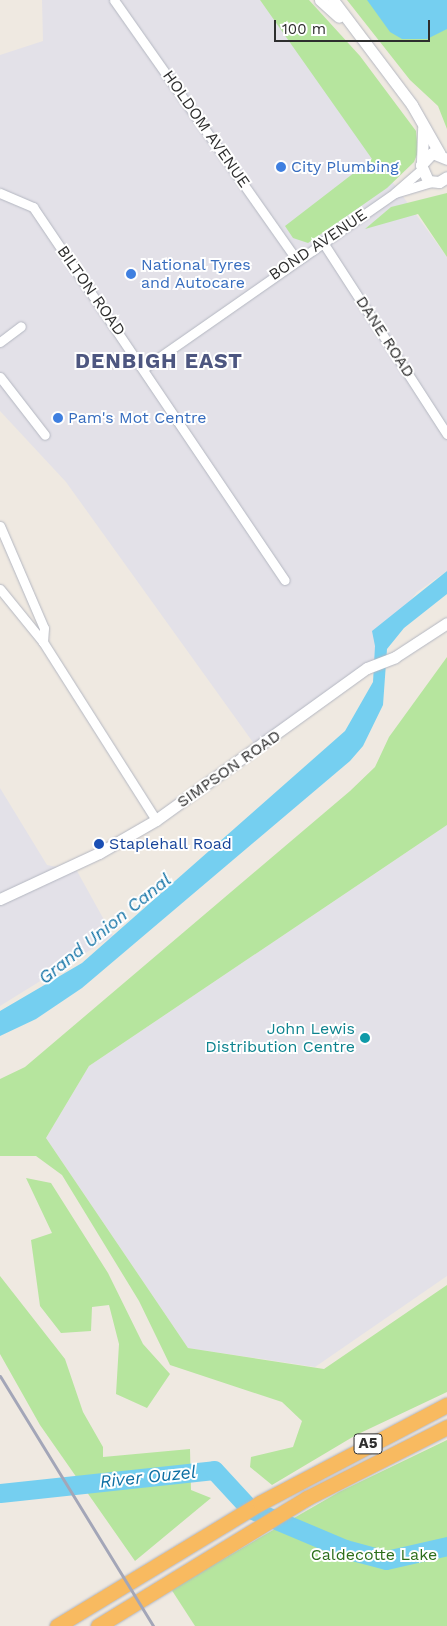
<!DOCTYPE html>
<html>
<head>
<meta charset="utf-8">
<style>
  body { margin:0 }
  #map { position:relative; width:447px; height:1626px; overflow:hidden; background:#efe9e1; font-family:"Work Sans",sans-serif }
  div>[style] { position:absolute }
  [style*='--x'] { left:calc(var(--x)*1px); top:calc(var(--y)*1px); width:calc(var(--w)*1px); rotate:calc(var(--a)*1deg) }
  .industrial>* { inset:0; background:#e3e1e8 }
  .green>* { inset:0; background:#b6e59e }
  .water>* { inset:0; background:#75cff0 }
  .river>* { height:19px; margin:-9.5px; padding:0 9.5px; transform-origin:9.5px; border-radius:9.5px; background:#75cff0 }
  .roads { filter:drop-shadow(0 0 1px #b4b7c1) drop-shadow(0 0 1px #b4b7c1) }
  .minor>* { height:9px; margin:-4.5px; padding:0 4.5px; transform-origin:4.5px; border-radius:4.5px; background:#fff }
  .tertiary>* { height:11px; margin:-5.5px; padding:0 5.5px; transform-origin:5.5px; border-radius:5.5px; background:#fff }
  .trunk>* { height:15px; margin:-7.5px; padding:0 7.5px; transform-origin:7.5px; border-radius:7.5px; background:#f8ba60 }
  .rail>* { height:3px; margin:-1.5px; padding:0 1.5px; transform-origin:1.5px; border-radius:1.5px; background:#a3a6b8 }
  .dots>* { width:14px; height:14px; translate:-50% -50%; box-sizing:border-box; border:2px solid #fff; border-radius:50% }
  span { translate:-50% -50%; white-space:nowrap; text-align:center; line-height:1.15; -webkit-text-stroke:4px #fff; paint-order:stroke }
  .shield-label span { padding:1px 4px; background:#fff; border:1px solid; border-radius:4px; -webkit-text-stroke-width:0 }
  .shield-label { font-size:15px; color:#2e2e2e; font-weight:700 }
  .street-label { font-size:16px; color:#2e2e2e }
  .shop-label { font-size:16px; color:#366cbe }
  .left { translate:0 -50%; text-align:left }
  .transit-label { font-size:16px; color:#164399 }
  .culture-label { font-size:16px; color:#0d838f }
  .right { translate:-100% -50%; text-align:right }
  .park-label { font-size:16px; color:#2c6e1b }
  .water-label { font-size:18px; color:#0d6fa3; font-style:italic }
  .district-label { font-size:21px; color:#4d5680; font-weight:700; letter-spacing:1px }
  .scale { position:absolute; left:274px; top:20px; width:156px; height:22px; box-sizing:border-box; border:2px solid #2e2e2e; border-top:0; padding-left:6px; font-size:15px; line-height:18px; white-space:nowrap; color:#2e2e2e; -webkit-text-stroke:4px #fff; paint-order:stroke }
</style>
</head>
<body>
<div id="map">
  <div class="industrial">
    <i style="clip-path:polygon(42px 0,260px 0,447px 257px,447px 571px,417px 592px,375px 646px,375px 661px,257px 748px,66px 482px,0 411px,0 55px,43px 41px)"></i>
    <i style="clip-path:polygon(0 788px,47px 865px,77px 871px,113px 936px,0 1006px)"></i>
    <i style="clip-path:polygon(447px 825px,447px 1276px,315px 1367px,188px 1348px,46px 1138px,89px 1066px)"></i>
  </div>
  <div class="green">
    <i style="clip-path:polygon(260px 0,309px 0,360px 56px,416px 131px,418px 152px,414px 162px,387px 188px,308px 243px,293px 238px,285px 226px,372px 159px)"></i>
    <i style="clip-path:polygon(347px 0,447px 0,447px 129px,438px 106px,410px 80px)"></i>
    <i style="clip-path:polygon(447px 193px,447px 257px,418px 214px,365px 229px,391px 207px)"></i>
    <i style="clip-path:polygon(447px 657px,447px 825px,89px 1066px,46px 1138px,188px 1348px,324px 1369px,447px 1285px,447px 1392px,356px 1435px,272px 1485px,250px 1467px,251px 1457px,293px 1447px,302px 1421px,282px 1402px,170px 1365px,139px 1301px,62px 1175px,36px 1156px,0 1156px,0 1079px,25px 1067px,350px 791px,375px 767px,389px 737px)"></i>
    <i style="clip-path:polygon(26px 1178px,51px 1183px,108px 1273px,143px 1344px,170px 1374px,147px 1408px,116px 1394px,119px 1344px,109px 1305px,92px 1307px,91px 1331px,61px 1333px,40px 1306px,31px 1240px,52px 1233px)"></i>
    <i style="clip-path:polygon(0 1276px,65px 1359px,83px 1412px,103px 1447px,103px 1457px,190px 1449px,191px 1490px,211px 1498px,135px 1561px,40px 1425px,0 1354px)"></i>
    <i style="clip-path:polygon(447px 1440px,447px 1626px,195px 1626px,171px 1589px,339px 1492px)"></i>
  </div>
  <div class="water">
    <i style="clip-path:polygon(367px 0,447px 0,447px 29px,427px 39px,402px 39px,390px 32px)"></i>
    <i style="clip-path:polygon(447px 571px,447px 594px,404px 628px,387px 649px,383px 705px,363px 746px,350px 761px,82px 988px,36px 1019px,0 1036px,0 1011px,82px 963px,345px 731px,373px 682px,375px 646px,372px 631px)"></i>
  </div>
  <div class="river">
    <i style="--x:0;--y:1493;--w:215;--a:-6.1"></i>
    <i style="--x:214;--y:1470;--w:53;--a:47.3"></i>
    <i style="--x:250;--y:1509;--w:103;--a:22.8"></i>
    <i style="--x:345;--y:1549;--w:42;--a:15"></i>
    <i style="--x:386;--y:1560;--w:63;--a:-12.9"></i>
  </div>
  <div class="roads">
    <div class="minor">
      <i style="--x:114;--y:0;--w:317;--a:54.9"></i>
      <i style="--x:421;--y:170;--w:35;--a:139"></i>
      <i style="--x:395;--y:193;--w:39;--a:-17"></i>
      <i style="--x:0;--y:193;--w:36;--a:23"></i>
      <i style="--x:33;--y:207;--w:450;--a:56"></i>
      <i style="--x:322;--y:241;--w:230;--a:57.1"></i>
      <i style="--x:0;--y:342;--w:26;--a:-37"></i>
      <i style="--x:144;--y:368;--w:306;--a:-34.9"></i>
      <i style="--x:0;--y:377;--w:73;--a:52.2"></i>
      <i style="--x:0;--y:526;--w:111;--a:66.7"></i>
      <i style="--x:44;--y:628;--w:14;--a:94"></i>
      <i style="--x:0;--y:589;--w:68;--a:50.9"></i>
      <i style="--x:43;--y:642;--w:211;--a:57.6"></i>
    </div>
    <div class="tertiary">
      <i style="--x:320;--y:0;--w:25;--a:42"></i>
      <i style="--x:333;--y:0;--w:131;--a:53"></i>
      <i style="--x:412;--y:105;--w:56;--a:60.3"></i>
      <i style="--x:447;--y:159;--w:16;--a:-158"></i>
      <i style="--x:432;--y:153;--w:16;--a:133"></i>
      <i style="--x:421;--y:165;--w:17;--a:66"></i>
      <i style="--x:428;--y:181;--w:11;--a:5"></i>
      <i style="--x:439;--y:182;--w:9;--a:-32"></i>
      <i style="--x:422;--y:161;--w:33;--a:-88"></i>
      <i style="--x:0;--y:899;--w:109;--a:-24.9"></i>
      <i style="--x:99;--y:853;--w:66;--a:-30.1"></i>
      <i style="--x:156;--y:820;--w:260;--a:-35.8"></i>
      <i style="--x:367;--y:668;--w:30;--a:-21"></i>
      <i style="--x:395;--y:657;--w:62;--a:-33.2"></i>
    </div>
    <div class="trunk">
      <i style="--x:57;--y:1626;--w:237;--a:-31.2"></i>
      <i style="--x:260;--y:1503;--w:211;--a:-27.7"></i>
      <i style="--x:98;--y:1626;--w:245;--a:-31.5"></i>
      <i style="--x:307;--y:1498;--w:157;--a:-26.9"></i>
    </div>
  </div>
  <div class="rail">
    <i style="--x:0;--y:1376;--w:293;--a:58.5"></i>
  </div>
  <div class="dots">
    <i style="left:281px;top:167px;background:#3f7fe0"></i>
    <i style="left:131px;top:274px;background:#3f7fe0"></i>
    <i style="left:58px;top:418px;background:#3f7fe0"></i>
    <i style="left:99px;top:844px;background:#1a4fb4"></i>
    <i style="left:365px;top:1038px;background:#0f9aa8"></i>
  </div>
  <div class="shield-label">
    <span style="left:368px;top:1444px">A5</span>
  </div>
  <div class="street-label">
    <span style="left:206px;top:129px;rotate:55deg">HOLDOM AVENUE</span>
    <span style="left:318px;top:245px;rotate:-34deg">BOND AVENUE</span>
    <span style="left:91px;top:291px;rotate:55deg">BILTON ROAD</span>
    <span style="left:385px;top:337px;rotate:57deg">DANE ROAD</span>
    <span style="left:229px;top:769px;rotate:-35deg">SIMPSON ROAD</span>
  </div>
  <div class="shop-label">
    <span class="left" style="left:291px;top:167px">City Plumbing</span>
    <span class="left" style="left:141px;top:274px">National Tyres<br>and Autocare</span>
    <span class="left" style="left:68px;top:418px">Pam's Mot Centre</span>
  </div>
  <div class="transit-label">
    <span class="left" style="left:109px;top:844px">Staplehall Road</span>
  </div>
  <div class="culture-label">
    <span class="right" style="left:355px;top:1038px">John Lewis<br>Distribution Centre</span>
  </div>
  <div class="park-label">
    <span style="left:374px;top:1555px">Caldecotte Lake</span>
  </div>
  <div class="water-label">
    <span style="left:105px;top:929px;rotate:-39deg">Grand Union Canal</span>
    <span style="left:148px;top:1477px;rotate:-6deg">River Ouzel</span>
  </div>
  <div class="district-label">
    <span style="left:159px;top:361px">DENBIGH EAST</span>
  </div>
  <div class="scale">100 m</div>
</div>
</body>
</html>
